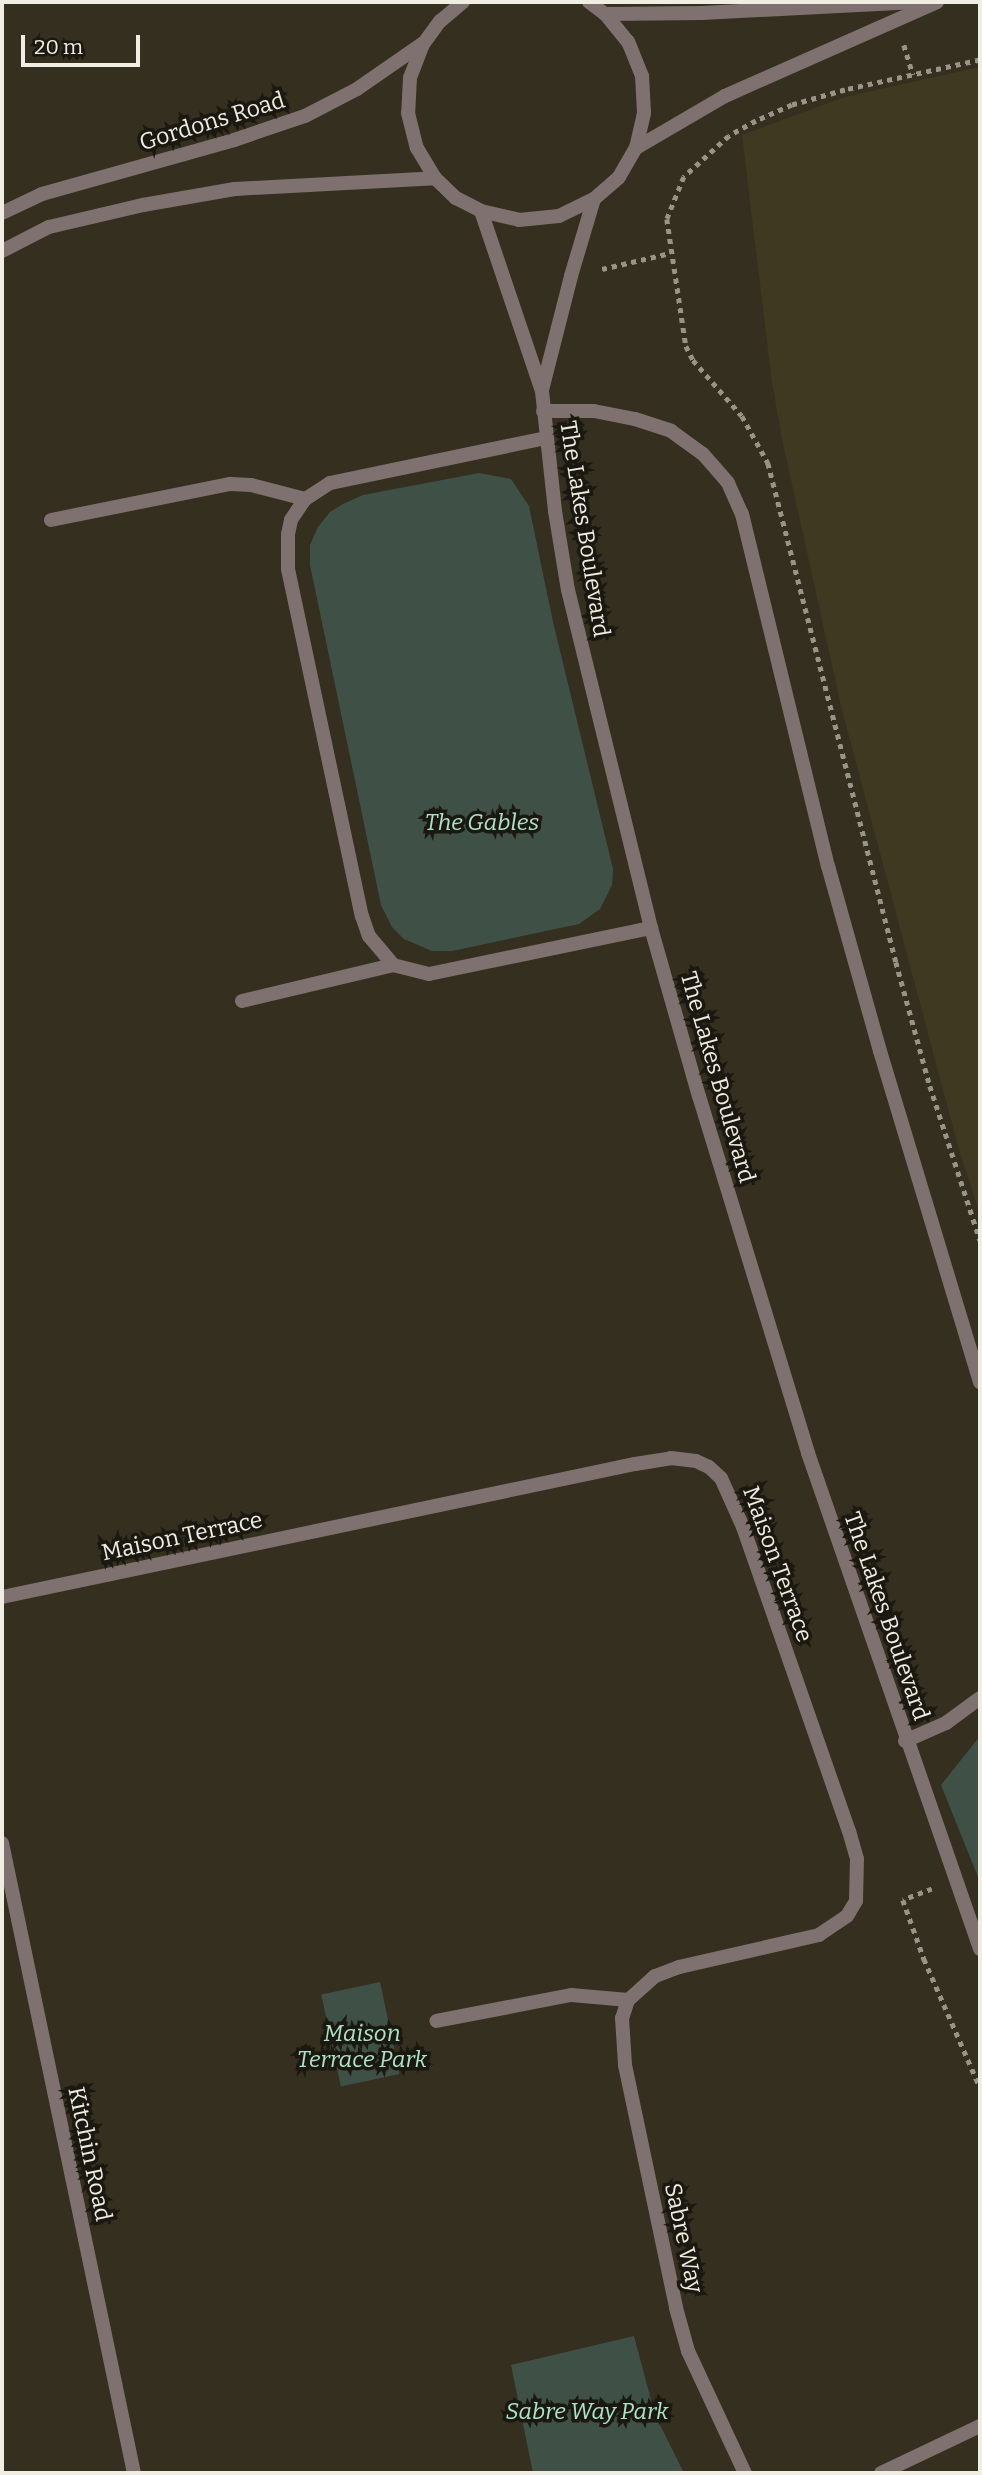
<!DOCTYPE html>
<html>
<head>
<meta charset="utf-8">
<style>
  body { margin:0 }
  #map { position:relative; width:982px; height:2475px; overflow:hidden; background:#342f1f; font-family:Bitter,serif }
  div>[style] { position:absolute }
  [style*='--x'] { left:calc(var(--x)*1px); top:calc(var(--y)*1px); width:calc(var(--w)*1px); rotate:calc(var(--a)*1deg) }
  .built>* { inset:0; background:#403922 }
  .green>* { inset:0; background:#3f5146; transform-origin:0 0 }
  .path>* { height:4.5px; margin-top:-2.25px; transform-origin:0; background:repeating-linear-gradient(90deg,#989487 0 5px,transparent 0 10px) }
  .minor>* { height:14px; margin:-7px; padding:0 7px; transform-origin:7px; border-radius:7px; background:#7f716f }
  .tertiary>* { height:14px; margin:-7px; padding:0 7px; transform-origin:7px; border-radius:7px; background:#7f716f }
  span { translate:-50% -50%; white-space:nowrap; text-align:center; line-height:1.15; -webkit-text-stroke:7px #1a1810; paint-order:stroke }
  .street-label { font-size:23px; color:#f0ede2 }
  .park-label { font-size:23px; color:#aee4c5; font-style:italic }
  .frame { position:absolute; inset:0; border:4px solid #f0ede2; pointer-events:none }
  .scale { position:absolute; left:21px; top:35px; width:119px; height:32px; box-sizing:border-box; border:4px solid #f0ede2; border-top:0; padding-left:9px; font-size:21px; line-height:24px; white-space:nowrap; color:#f0ede2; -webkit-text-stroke:5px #1a1810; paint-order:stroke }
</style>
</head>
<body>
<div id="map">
  <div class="built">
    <i style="clip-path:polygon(980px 67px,980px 1214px,959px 1150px,841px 706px,782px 439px,772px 382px,742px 135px,845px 97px)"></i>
  </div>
  <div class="green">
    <i style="clip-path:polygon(479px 473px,511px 479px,529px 506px,553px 622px,613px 869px,612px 885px,600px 909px,579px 924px,452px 951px,432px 951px,404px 939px,392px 927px,381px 905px,310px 565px,310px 545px,318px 527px,330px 512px,343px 504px,363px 495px)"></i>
    <i style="clip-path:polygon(980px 1736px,980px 1882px,941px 1785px)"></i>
    <i style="left:380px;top:1982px;width:94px;height:60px;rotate:78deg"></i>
    <i style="clip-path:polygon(634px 2336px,655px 2415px,684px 2473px,533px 2473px,511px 2365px)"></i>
  </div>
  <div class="path">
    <i style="--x:904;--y:45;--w:31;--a:73"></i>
    <i style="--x:980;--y:60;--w:138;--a:167.5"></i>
    <i style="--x:845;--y:90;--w:55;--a:164.2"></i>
    <i style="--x:792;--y:105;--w:39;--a:156"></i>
    <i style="--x:756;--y:121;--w:31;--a:151"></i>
    <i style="--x:729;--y:136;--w:61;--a:137.7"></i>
    <i style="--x:684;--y:177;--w:45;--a:112"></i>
    <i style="--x:667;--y:219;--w:128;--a:81.5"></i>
    <i style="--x:686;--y:346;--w:16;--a:63"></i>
    <i style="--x:693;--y:360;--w:74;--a:48.8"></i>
    <i style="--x:742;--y:416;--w:54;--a:61"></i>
    <i style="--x:768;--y:463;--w:515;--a:75.61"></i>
    <i style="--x:896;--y:962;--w:129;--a:74.7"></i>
    <i style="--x:930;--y:1086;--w:162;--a:72"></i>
    <i style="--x:602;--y:269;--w:70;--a:-13.2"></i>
    <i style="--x:932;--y:1889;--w:31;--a:159"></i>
    <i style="--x:903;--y:1900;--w:63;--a:70.4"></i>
    <i style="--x:924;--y:1959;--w:140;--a:66.4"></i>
  </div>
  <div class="minor">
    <i style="--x:543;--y:411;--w:51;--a:0"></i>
    <i style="--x:594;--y:411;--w:42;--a:11"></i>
    <i style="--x:635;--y:419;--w:38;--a:18"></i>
    <i style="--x:671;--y:431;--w:39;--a:36"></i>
    <i style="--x:703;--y:454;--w:38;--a:49"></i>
    <i style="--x:728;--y:483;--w:34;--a:66"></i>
    <i style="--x:742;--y:514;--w:362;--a:76.3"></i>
    <i style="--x:828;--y:866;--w:192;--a:74.3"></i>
    <i style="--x:880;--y:1051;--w:346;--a:73.2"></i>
    <i style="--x:546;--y:438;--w:221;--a:168.2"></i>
    <i style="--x:330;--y:483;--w:30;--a:147"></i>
    <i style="--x:305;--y:499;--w:25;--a:124"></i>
    <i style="--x:291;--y:520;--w:14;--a:102"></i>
    <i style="--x:288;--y:534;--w:35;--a:90"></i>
    <i style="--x:288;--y:569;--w:355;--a:78"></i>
    <i style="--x:362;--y:916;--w:21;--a:71"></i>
    <i style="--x:369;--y:936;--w:38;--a:50"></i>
    <i style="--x:393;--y:965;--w:37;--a:14"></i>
    <i style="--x:429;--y:974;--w:227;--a:-11.7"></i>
    <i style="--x:51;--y:520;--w:183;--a:-11.4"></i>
    <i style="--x:230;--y:484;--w:21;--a:3"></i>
    <i style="--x:251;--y:485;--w:56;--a:14.5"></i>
    <i style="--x:242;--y:1001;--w:155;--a:-13.4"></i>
    <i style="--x:2;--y:1597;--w:647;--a:-11.87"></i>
    <i style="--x:635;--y:1464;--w:36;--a:-9"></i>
    <i style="--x:671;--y:1458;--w:25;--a:7"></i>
    <i style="--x:696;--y:1461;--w:14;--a:25"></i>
    <i style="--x:709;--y:1467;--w:16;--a:43"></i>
    <i style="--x:721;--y:1478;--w:54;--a:65.8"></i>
    <i style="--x:743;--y:1527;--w:322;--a:70.8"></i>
    <i style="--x:849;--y:1831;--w:29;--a:74"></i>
    <i style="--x:857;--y:1859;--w:42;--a:91.4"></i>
    <i style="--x:856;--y:1901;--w:17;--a:121"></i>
    <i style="--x:847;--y:1916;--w:34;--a:146"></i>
    <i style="--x:819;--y:1935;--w:144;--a:167.1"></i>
    <i style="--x:679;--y:1967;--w:26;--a:159"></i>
    <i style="--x:655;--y:1976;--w:36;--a:138"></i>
    <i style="--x:628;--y:2000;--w:57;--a:-175"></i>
    <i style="--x:571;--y:1995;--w:137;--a:169.1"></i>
    <i style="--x:905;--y:1741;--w:45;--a:-23.7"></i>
    <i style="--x:946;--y:1723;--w:42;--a:-36.3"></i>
    <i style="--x:2;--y:1843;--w:644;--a:78.17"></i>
    <i style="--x:628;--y:2000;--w:19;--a:108"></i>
    <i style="--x:622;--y:2018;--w:47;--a:86.3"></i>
    <i style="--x:625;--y:2065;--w:248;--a:78.1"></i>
    <i style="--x:676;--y:2308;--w:45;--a:74.4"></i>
    <i style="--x:688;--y:2351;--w:135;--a:65"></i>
    <i style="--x:881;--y:2473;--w:110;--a:-25.4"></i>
  </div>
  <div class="tertiary">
    <i style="--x:463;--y:2;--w:30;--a:140"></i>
    <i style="--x:440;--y:21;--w:29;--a:126"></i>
    <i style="--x:423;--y:44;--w:36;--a:111"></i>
    <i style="--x:410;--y:78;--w:35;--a:93"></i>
    <i style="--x:408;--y:113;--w:36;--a:76"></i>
    <i style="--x:417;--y:148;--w:35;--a:59"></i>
    <i style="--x:435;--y:178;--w:29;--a:44"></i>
    <i style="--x:456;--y:198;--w:28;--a:27"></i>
    <i style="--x:481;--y:211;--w:39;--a:13"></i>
    <i style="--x:519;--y:220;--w:40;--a:-5.7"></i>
    <i style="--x:559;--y:216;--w:39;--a:-26"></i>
    <i style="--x:594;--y:199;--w:33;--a:-41"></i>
    <i style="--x:619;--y:177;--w:34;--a:-60"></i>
    <i style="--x:636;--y:148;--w:36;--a:-77"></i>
    <i style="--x:644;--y:113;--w:37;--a:-93"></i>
    <i style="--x:642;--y:76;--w:37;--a:-112"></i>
    <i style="--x:628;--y:42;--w:36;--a:-129"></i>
    <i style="--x:605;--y:14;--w:20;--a:-143"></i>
    <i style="--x:605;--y:14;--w:97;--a:-0.6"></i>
    <i style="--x:702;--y:13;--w:215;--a:-2.9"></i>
    <i style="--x:636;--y:148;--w:103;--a:-30.3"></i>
    <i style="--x:725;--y:96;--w:232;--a:-23.9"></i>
    <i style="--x:481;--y:211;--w:190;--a:71.3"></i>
    <i style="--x:542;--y:391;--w:121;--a:83.8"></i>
    <i style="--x:555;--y:511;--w:80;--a:80.7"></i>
    <i style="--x:568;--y:590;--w:348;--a:76.2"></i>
    <i style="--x:651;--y:928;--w:175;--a:74.1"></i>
    <i style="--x:699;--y:1096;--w:373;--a:73"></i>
    <i style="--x:808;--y:1453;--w:525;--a:70.87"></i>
    <i style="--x:2;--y:213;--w:44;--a:-25.4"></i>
    <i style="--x:42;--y:194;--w:199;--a:-15.7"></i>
    <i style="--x:234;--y:140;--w:75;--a:-18.7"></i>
    <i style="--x:305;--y:116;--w:59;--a:-27.4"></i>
    <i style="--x:357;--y:89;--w:79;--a:-34.7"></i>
    <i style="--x:2;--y:251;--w:53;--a:-27.1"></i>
    <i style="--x:49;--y:227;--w:97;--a:-13.2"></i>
    <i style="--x:143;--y:205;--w:93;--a:-9.9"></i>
    <i style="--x:235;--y:189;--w:200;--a:-3.1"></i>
    <i style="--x:542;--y:390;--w:118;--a:-75.7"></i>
    <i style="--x:571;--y:276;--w:80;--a:-73.4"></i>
  </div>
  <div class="street-label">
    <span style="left:212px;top:121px;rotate:-17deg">Gordons Road</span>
    <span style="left:585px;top:529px;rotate:81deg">The Lakes Boulevard</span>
    <span style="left:718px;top:1077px;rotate:74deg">The Lakes Boulevard</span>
    <span style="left:182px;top:1536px;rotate:-12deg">Maison Terrace</span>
    <span style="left:778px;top:1564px;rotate:70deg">Maison Terrace</span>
    <span style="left:887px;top:1616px;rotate:71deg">The Lakes Boulevard</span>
    <span style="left:90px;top:2154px;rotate:78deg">Kitchin Road</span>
    <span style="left:684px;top:2238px;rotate:78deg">Sabre Way</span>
  </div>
  <div class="park-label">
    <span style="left:482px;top:822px">The Gables</span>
    <span style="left:362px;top:2046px">Maison<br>Terrace Park</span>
    <span style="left:587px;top:2411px">Sabre Way Park</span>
  </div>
  <div class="frame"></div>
  <div class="scale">20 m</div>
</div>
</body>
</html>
